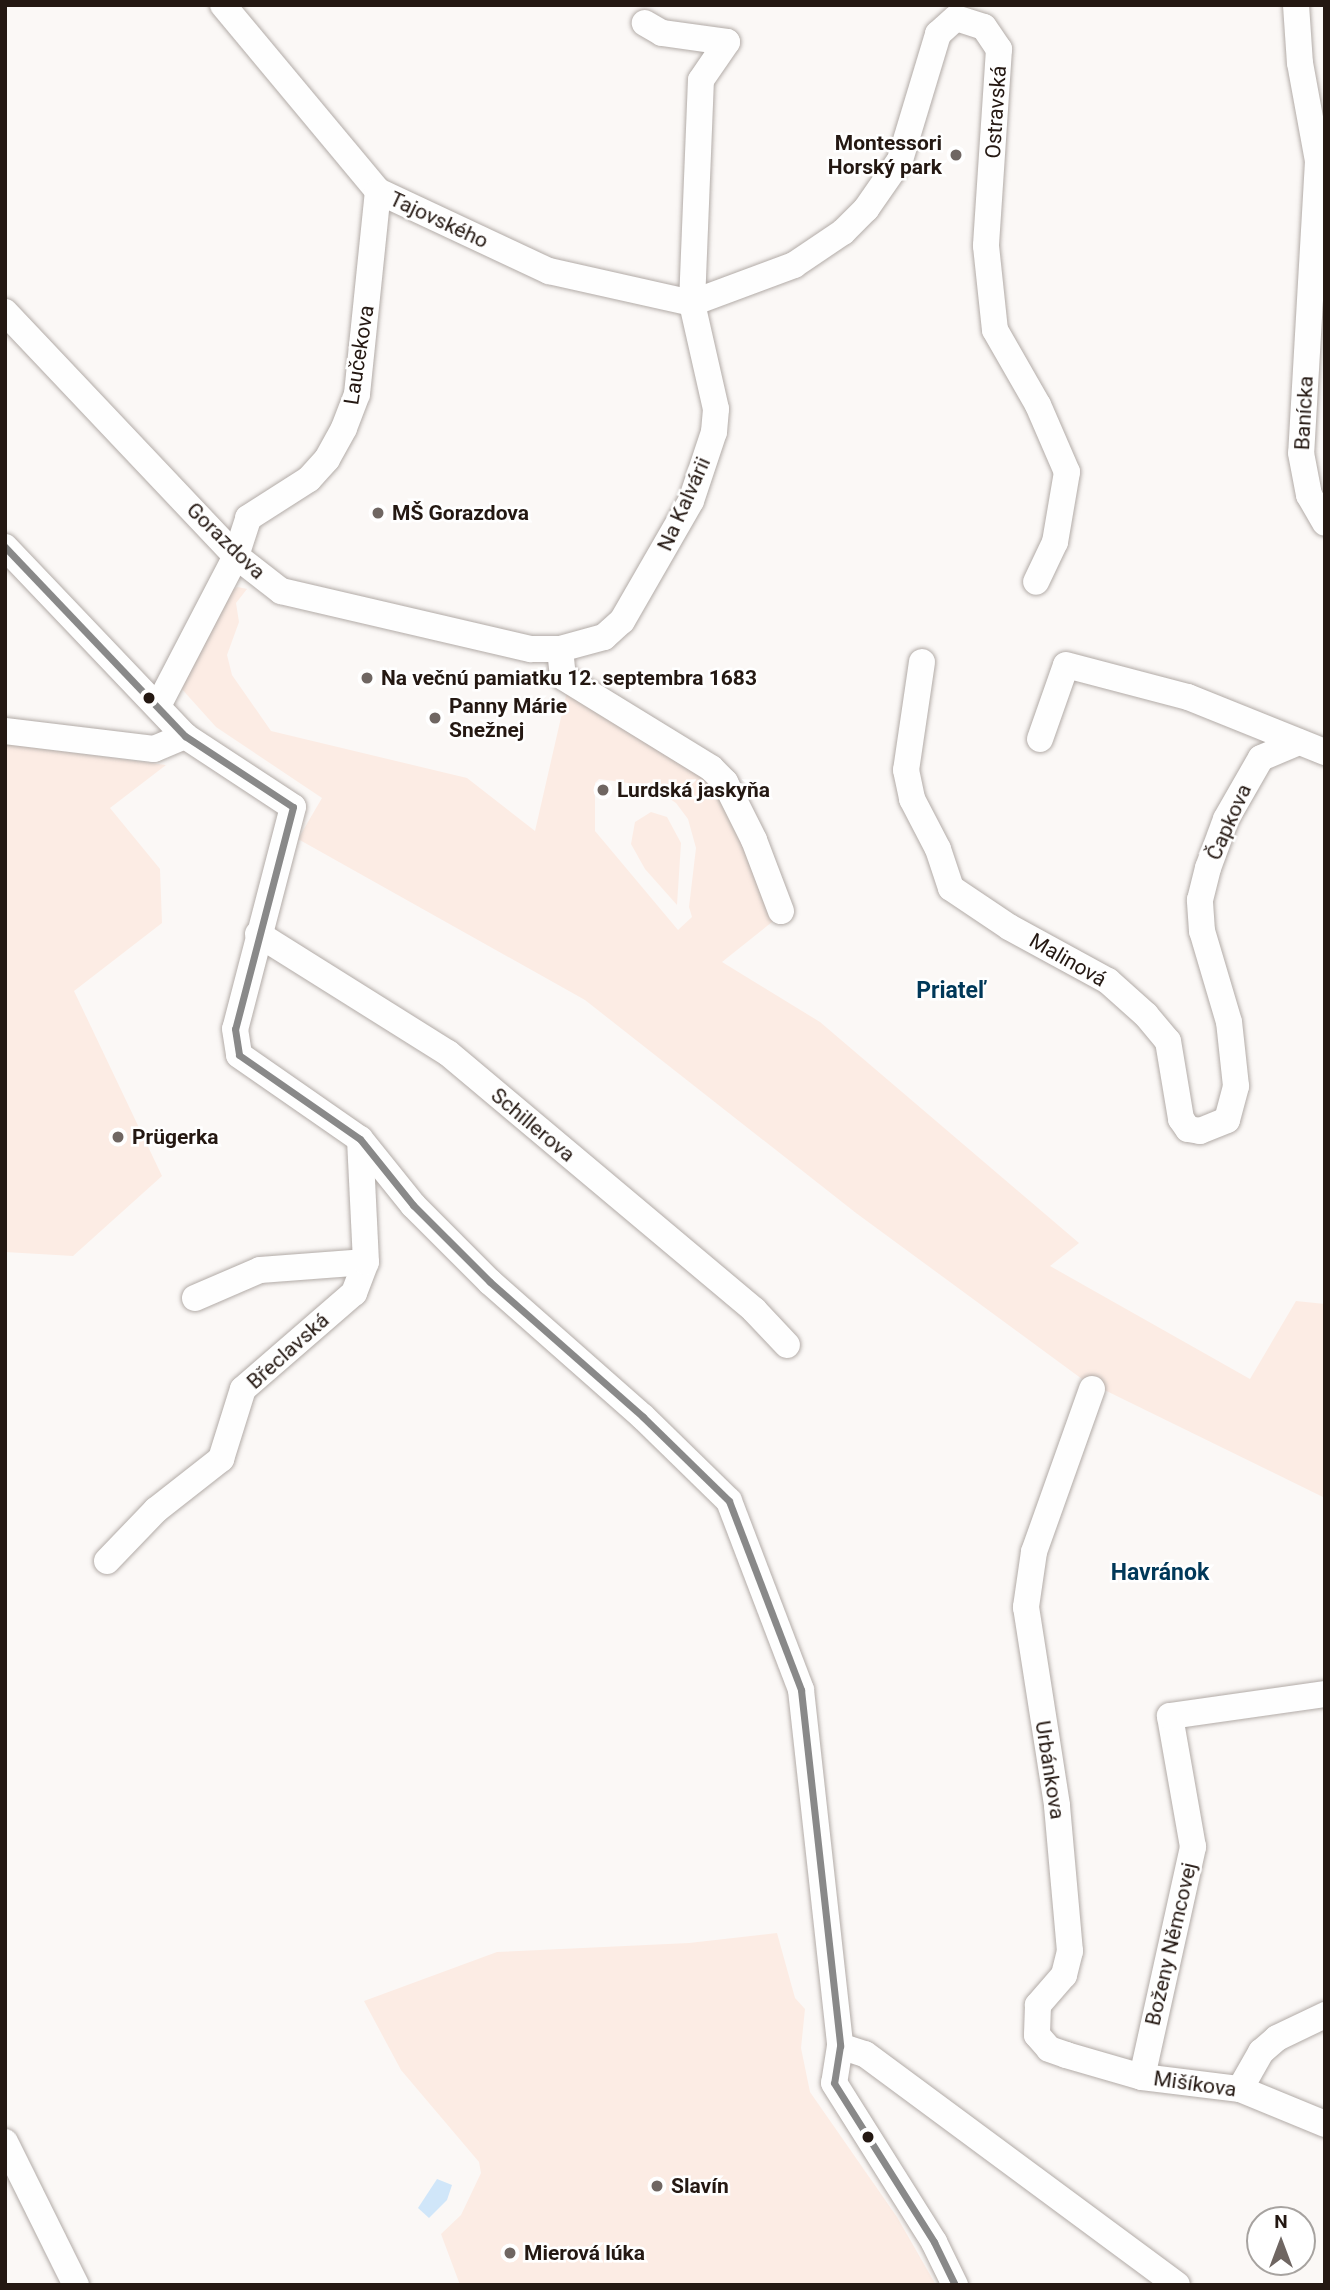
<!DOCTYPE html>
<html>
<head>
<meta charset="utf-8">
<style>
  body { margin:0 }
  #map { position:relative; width:1330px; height:2290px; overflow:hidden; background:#fbf8f6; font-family:Roboto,sans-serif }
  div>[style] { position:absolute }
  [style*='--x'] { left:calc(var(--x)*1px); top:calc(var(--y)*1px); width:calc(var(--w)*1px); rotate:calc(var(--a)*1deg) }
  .green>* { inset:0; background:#fcece4 }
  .water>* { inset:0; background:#d0e6f9 }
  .roads { filter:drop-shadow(0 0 2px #b2aba7) drop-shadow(0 0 2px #b2aba7) }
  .minor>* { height:26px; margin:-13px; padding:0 13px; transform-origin:13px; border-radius:13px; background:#fefefe }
  .bus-1>* { height:7px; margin:-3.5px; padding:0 3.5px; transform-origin:3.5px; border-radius:3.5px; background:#898989 }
  .dots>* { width:19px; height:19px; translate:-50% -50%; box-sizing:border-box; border:4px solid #fff; border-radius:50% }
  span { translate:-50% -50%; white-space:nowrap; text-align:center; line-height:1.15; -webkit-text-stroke:5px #fff; paint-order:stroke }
  .street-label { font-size:21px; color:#241812 }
  .poi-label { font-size:21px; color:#241812; font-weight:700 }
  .right { translate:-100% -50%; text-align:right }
  .left { translate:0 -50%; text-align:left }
  .neighbourhood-label { font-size:23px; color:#003859; font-weight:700 }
  .frame { position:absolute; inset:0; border:7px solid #241812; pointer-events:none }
  .north { position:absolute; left:1246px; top:2206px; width:70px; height:70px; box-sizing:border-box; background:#fff; border:2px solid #a7a3a0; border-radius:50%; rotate:0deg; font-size:19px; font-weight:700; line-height:28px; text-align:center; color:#241812 }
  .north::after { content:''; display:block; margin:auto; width:24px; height:32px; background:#6f6662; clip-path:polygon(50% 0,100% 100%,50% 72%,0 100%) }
</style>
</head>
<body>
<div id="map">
  <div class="green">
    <i style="clip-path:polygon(evenodd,238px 587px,247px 589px,236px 603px,239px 622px,227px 655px,232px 675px,271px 731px,467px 778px,535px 831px,568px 687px,721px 784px,777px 918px,722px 962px,820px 1022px,1079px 1243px,1050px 1266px,1250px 1379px,1296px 1301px,1325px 1304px,1325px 1498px,1082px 1379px,856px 1213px,585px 1000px,298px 839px,322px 798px,216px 727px,180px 687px,232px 590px,238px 587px,599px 779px,651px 786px,676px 803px,688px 819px,696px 848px,689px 907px,692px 917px,678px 930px,595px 831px,595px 783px,599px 779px)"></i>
    <i style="clip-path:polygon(5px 744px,166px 765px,110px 808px,160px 869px,162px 923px,74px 991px,162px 1176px,73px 1256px,5px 1252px)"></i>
    <i style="clip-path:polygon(651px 812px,667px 817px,681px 843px,677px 905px,645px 869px,631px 844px,635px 822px)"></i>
    <i style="clip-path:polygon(777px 1933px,795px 1998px,805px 2009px,801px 2048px,810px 2092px,897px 2217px,936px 2285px,460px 2285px,441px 2234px,461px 2215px,481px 2173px,479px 2162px,401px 2070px,364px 2001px,497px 1952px,689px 1943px)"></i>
  </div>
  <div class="water">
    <i style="clip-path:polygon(437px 2179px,452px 2185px,447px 2200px,429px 2218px,418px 2208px)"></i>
  </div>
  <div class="roads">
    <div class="minor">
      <i style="--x:223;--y:5;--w:242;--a:50.2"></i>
      <i style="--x:378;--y:191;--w:189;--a:25.1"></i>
      <i style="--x:549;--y:271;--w:147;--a:12.6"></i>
      <i style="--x:1296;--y:5;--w:58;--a:86.1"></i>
      <i style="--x:1300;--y:63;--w:100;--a:79.6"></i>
      <i style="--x:1318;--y:161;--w:292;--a:93.3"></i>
      <i style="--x:1301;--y:453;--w:43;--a:79.2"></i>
      <i style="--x:1309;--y:495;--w:32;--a:60"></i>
      <i style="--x:692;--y:303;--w:109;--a:-20.4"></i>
      <i style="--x:794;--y:265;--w:59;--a:-34"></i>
      <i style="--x:843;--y:232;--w:33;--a:-45"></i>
      <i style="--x:866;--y:209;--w:60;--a:-55.2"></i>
      <i style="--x:900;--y:160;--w:132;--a:-73.2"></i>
      <i style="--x:938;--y:34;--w:24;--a:-42"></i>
      <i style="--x:956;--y:18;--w:29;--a:18"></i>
      <i style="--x:984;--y:27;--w:27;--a:56"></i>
      <i style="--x:999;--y:49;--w:197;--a:93.8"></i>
      <i style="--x:986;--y:246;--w:84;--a:83.9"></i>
      <i style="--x:995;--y:330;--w:86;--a:60.2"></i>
      <i style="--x:1038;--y:405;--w:73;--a:66.6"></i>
      <i style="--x:1067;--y:472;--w:71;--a:99.7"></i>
      <i style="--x:1055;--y:542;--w:44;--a:115.4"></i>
      <i style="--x:5;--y:312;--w:336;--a:46.6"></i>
      <i style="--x:236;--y:556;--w:57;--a:37.9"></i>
      <i style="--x:281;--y:591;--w:257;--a:13.1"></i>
      <i style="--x:531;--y:649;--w:29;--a:0"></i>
      <i style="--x:560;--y:649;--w:46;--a:-15.3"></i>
      <i style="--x:604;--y:637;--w:24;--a:-42"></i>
      <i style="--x:622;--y:621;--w:138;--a:-60.1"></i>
      <i style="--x:691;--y:501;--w:73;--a:-71.6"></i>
      <i style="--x:714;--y:432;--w:23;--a:-85"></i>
      <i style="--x:716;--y:409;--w:109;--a:-102.8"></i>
      <i style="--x:692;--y:303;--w:223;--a:-87.7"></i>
      <i style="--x:701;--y:80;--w:46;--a:-55.6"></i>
      <i style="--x:727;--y:42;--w:66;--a:-172.1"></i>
      <i style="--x:662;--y:33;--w:20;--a:-150"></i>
      <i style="--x:5;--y:547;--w:261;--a:46.4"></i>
      <i style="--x:185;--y:736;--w:129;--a:33.3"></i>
      <i style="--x:293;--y:807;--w:229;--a:104.6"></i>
      <i style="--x:235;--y:1029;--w:26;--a:81"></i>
      <i style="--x:239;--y:1055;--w:147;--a:34.8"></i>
      <i style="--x:360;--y:1139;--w:85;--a:51.2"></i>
      <i style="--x:413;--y:1205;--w:109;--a:45"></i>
      <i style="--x:490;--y:1282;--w:204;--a:41.4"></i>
      <i style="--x:643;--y:1417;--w:120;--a:44.3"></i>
      <i style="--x:729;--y:1501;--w:202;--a:69.1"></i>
      <i style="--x:801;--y:1690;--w:358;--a:83.7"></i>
      <i style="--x:840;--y:2046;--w:37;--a:99"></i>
      <i style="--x:834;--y:2083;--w:188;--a:57.8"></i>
      <i style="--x:934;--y:2242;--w:48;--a:64"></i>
      <i style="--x:560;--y:649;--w:28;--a:84"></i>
      <i style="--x:563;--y:677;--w:174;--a:31.6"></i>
      <i style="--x:711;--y:768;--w:20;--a:45"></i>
      <i style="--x:725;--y:782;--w:65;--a:63.4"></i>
      <i style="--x:754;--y:840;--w:76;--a:69.2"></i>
      <i style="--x:922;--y:662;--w:109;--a:98.4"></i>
      <i style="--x:906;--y:770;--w:30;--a:78"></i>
      <i style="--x:912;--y:799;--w:56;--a:62.5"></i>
      <i style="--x:938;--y:849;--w:41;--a:71.6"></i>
      <i style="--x:951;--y:888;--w:70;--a:33.9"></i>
      <i style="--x:1009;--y:927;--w:113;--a:28.6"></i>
      <i style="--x:1108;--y:981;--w:51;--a:41.8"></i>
      <i style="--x:1146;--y:1015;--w:34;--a:50"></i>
      <i style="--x:1168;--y:1041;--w:79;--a:80.5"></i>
      <i style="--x:1181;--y:1119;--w:12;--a:55"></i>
      <i style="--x:1188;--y:1129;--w:12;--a:9"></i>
      <i style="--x:1200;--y:1131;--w:29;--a:-22"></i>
      <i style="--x:1227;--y:1120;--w:35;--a:-75"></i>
      <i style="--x:1236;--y:1086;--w:64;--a:-96.2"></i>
      <i style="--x:1229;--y:1022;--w:95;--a:-106.5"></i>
      <i style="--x:1202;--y:931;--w:31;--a:-94"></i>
      <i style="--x:1200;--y:900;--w:33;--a:-76"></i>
      <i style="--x:1208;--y:868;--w:52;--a:-69.8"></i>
      <i style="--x:1226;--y:819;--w:70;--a:-60.2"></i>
      <i style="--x:1261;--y:758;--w:41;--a:-22.8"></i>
      <i style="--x:159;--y:704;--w:167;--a:-62.5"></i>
      <i style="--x:236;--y:556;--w:40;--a:-72"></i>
      <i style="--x:248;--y:518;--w:72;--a:-32.6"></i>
      <i style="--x:309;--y:479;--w:27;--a:-48"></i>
      <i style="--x:327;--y:459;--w:35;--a:-61"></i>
      <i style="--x:344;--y:428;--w:36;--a:-69"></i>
      <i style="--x:357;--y:394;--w:204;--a:-84.1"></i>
      <i style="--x:5;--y:731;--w:150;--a:6.9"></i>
      <i style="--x:154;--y:749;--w:34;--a:-23"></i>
      <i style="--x:1040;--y:739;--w:78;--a:-70.6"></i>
      <i style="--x:1066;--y:665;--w:126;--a:14.7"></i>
      <i style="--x:1188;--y:697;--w:148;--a:21.9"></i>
      <i style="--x:258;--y:934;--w:224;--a:32.1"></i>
      <i style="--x:448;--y:1053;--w:400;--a:40"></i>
      <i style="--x:754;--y:1310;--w:48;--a:46.7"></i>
      <i style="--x:195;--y:1298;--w:71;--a:-23.3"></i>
      <i style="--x:260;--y:1270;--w:106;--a:-4.3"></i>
      <i style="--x:1092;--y:1389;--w:173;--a:109.6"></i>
      <i style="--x:1034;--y:1552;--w:56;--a:98.3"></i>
      <i style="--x:1026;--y:1607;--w:201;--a:81.1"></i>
      <i style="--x:1057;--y:1806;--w:146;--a:84.9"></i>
      <i style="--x:1070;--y:1951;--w:25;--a:104"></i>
      <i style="--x:1064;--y:1975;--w:40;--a:131"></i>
      <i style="--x:1038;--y:2005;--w:30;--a:92"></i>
      <i style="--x:1037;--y:2035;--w:18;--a:49"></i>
      <i style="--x:1049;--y:2049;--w:18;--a:19"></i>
      <i style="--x:1066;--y:2055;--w:79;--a:16.1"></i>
      <i style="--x:1142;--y:2077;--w:99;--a:7"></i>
      <i style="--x:1240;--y:2089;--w:92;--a:22.4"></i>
      <i style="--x:107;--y:1561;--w:71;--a:-46.1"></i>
      <i style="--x:156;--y:1510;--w:83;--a:-38.1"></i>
      <i style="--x:221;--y:1459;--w:73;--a:-72.6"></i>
      <i style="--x:243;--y:1389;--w:147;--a:-40.9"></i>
      <i style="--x:354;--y:1293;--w:33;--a:-69"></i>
      <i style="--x:366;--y:1262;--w:123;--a:-92.8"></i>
      <i style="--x:840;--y:2046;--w:26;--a:18"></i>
      <i style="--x:865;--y:2054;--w:388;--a:36.5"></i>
      <i style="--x:1142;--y:2077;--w:236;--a:-77.5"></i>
      <i style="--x:1193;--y:1847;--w:133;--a:-100"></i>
      <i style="--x:1170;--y:1716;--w:157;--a:-8.1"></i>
      <i style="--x:1240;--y:2089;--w:43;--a:-60.4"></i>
      <i style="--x:1261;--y:2052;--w:21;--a:-41"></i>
      <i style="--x:1277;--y:2038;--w:53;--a:-25.6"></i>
      <i style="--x:5;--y:2142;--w:160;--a:63.6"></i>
    </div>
  </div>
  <div class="bus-1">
    <i style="--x:5;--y:547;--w:261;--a:46.4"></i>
    <i style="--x:185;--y:736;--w:129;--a:33.3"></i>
    <i style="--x:293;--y:807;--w:229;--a:104.6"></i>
    <i style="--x:235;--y:1029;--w:26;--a:81"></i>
    <i style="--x:239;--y:1055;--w:147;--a:34.8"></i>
    <i style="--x:360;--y:1139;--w:85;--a:51.2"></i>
    <i style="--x:413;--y:1205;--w:109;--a:45"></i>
    <i style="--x:490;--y:1282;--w:204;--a:41.4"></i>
    <i style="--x:643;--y:1417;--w:120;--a:44.3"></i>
    <i style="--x:729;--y:1501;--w:202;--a:69.1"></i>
    <i style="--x:801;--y:1690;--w:358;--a:83.7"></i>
    <i style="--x:840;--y:2046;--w:37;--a:99"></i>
    <i style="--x:834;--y:2083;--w:188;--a:57.8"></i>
    <i style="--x:934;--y:2242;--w:48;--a:64"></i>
  </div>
  <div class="dots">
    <i style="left:956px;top:155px;background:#6f6662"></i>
    <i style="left:378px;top:513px;background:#6f6662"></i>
    <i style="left:367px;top:678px;background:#6f6662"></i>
    <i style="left:149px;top:698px;background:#241812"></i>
    <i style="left:435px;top:718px;background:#6f6662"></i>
    <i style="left:603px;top:790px;background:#6f6662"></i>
    <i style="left:118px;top:1137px;background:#6f6662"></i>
    <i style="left:868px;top:2137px;background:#241812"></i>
    <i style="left:657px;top:2186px;background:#6f6662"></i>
    <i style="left:510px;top:2253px;background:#6f6662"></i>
  </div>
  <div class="street-label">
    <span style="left:996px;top:112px;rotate:-86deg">Ostravská</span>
    <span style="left:439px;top:220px;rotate:25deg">Tajovského</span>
    <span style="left:359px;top:355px;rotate:-81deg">Laučekova</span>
    <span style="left:1304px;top:413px;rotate:-87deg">Banícka</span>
    <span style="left:684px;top:504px;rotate:-66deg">Na Kalvárii</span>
    <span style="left:226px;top:541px;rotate:44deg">Gorazdova</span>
    <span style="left:1229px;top:822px;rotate:-66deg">Čapkova</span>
    <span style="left:1068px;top:960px;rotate:30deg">Malinová</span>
    <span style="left:533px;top:1125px;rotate:40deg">Schillerova</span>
    <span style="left:288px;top:1351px;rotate:-42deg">Břeclavská</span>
    <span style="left:1050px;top:1770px;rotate:81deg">Urbánkova</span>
    <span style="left:1171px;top:1944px;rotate:-77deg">Boženy Němcovej</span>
    <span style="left:1195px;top:2084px;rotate:8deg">Mišíkova</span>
  </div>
  <div class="poi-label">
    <span class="right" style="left:942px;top:155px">Montessori<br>Horský park</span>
    <span class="left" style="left:392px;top:513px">MŠ Gorazdova</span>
    <span class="left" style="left:381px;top:678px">Na večnú pamiatku 12. septembra 1683</span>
    <span class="left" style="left:449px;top:718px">Panny Márie<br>Snežnej</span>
    <span class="left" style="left:617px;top:790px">Lurdská jaskyňa</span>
    <span class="left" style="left:132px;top:1137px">Prügerka</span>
    <span class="left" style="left:671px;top:2186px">Slavín</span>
    <span class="left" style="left:524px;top:2253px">Mierová lúka</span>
  </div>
  <div class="neighbourhood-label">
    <span style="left:951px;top:991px">Priateľ</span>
    <span style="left:1160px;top:1573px">Havránok</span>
  </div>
  <div class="frame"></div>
  <div class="north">N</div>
</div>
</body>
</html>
